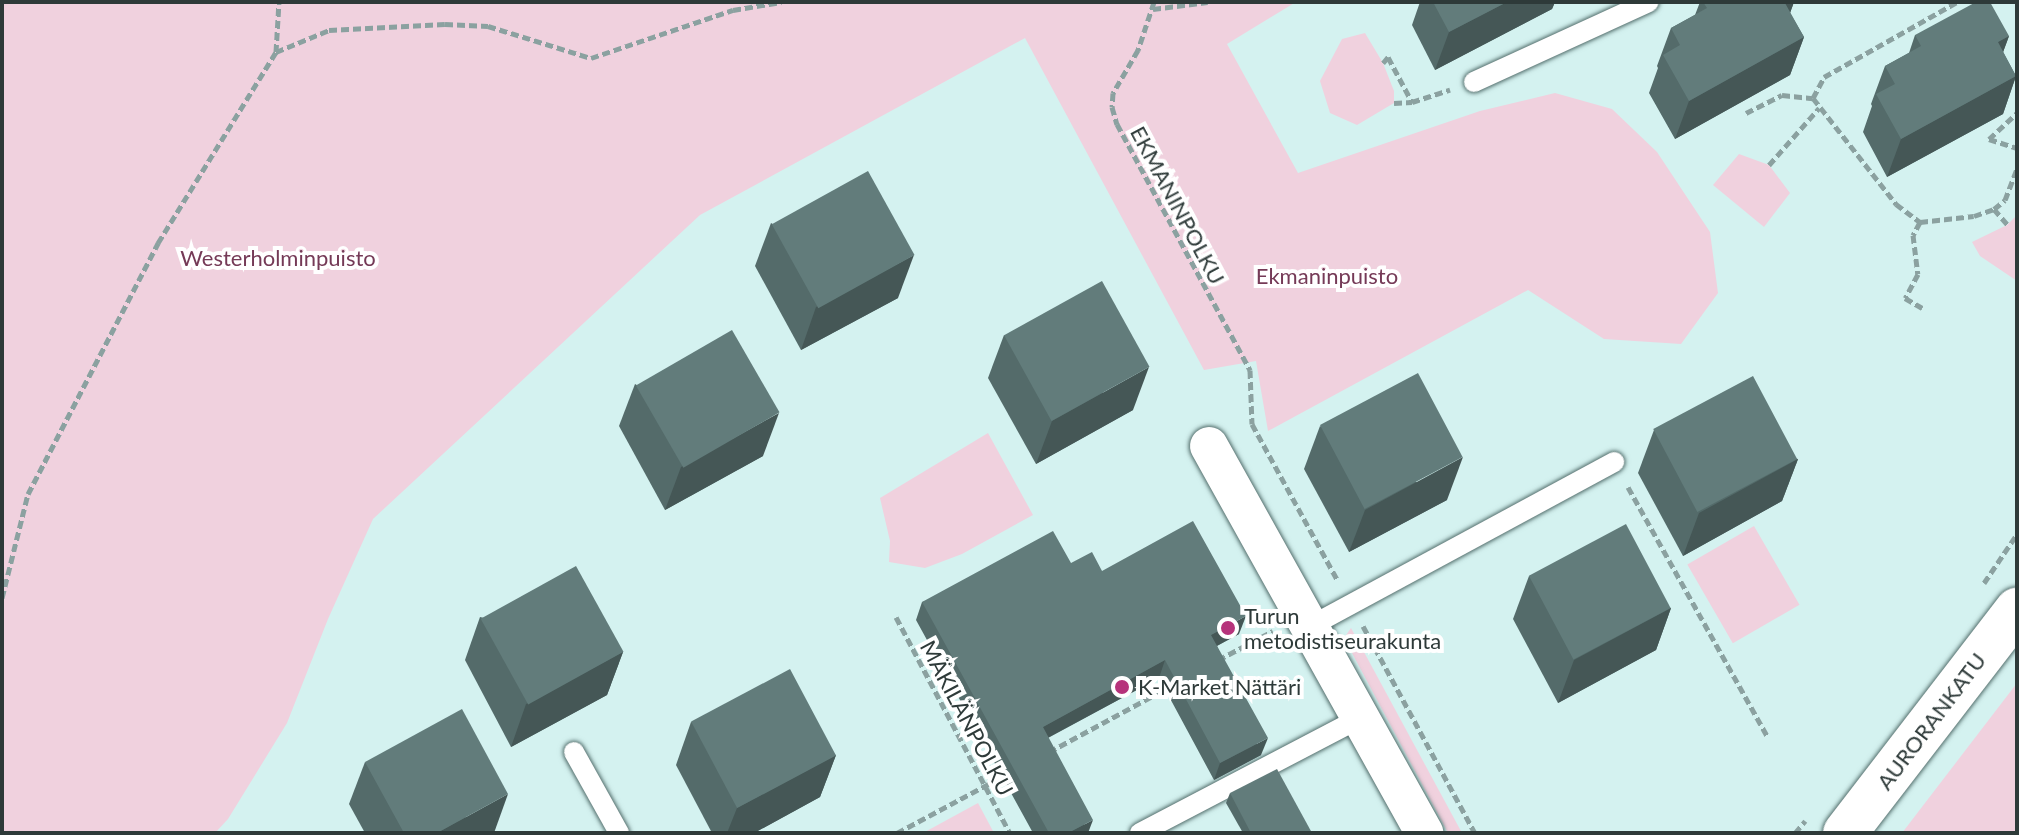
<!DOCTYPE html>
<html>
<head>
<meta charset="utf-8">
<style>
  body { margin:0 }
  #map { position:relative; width:2019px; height:835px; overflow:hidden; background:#d4f2f0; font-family:Lato,sans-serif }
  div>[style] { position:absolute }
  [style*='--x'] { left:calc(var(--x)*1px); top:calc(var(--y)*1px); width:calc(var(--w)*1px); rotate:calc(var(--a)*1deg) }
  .green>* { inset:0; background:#f0d1de; transform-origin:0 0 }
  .path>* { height:5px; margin-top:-2.5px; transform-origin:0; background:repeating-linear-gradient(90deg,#8ba1a0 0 8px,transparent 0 12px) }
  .roads { filter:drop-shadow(0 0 2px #546f6d) drop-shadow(0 0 2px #546f6d) }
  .lane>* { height:20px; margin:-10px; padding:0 10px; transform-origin:10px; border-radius:10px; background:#fff }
  .street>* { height:38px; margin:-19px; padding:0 19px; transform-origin:19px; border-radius:19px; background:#fff }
  .secondary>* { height:44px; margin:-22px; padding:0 22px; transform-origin:22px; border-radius:22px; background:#fff }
  .wall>* { inset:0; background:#546b6a }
  .shaded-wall>* { inset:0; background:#455756 }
  .building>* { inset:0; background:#627c7b; transform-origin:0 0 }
  .dots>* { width:22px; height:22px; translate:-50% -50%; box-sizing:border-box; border:4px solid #fff; border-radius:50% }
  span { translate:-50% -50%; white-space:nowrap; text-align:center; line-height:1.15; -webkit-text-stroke:8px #fff; paint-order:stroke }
  .street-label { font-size:22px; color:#2e3a39 }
  .park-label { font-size:22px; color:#753a57 }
  .poi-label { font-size:22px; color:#2e3a39 }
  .left { translate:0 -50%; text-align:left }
  .frame { position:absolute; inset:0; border:4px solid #2e3a39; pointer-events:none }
</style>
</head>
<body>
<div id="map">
  <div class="green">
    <i style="clip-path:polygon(2px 2px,1296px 2px,1227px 44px,1298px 173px,1480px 111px,1555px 93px,1612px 109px,1657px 152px,1710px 232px,1718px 293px,1681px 344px,1604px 339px,1528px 290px,1268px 431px,1256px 361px,1204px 370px,1025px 38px,700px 215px,373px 519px,328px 619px,287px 723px,228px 819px,215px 833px,2px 833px)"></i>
    <i style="clip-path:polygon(1365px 33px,1383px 63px,1394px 91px,1394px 103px,1357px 125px,1330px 113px,1320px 81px,1342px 39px)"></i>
    <i style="clip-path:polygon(1739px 154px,1769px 165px,1790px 193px,1764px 227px,1713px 185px)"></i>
    <i style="clip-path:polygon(2017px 215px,2017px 281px,1980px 256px,1972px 242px,2007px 225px)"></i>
    <i style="clip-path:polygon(988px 433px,1033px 515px,962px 554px,925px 568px,889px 562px,890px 541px,880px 498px)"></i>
    <i style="left:1754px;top:526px;width:91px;height:77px;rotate:60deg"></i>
    <i style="clip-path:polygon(1351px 628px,1462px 833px,1448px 833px,1344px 638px)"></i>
    <i style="clip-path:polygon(2017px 683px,2017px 833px,1902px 833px)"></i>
    <i style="clip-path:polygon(978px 803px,994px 833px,923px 833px)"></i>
  </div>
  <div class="path">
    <i style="--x:1154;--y:2;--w:51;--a:108.4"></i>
    <i style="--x:1138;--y:50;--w:50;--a:120.2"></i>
    <i style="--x:1113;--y:93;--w:14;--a:94"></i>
    <i style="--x:1112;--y:107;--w:18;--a:74"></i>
    <i style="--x:1117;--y:124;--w:280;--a:61.6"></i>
    <i style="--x:1250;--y:370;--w:54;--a:87.9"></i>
    <i style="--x:1252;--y:424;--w:177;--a:61.3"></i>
    <i style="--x:1153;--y:9;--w:55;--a:-7.3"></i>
    <i style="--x:276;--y:52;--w:50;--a:-86.6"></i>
    <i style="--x:1383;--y:63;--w:8;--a:-50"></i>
    <i style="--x:1388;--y:57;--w:51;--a:61.9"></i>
    <i style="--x:1813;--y:98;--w:135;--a:51.9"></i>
    <i style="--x:1896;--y:204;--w:30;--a:37"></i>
    <i style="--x:1920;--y:222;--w:54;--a:-6.3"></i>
    <i style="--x:1974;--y:216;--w:21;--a:-19"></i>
    <i style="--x:1994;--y:209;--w:14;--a:-39"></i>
    <i style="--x:2005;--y:200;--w:33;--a:-69"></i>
    <i style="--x:1394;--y:103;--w:18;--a:-3"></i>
    <i style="--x:1412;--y:102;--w:40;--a:-18"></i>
    <i style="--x:1746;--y:113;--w:40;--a:-26.6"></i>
    <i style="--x:1782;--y:95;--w:31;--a:6"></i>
    <i style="--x:1813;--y:98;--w:24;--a:-62"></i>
    <i style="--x:1824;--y:77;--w:153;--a:-29.4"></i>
    <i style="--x:1989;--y:139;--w:38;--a:-43"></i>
    <i style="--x:1989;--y:139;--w:29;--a:18"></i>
    <i style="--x:1769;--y:165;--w:76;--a:-48.7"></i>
    <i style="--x:1994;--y:209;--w:21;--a:49"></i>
    <i style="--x:1920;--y:222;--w:15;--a:118"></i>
    <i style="--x:1913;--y:235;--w:39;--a:83"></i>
    <i style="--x:1918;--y:274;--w:27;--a:118"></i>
    <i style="--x:1905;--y:298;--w:20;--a:30"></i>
    <i style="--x:1628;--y:487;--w:287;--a:60.8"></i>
    <i style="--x:1984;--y:583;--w:59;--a:-56"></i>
    <i style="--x:2;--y:598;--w:107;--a:-76"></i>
    <i style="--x:28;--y:494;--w:283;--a:-62.6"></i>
    <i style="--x:158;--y:243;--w:225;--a:-58.3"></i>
    <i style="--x:276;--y:52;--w:57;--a:-22.5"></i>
    <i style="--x:329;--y:30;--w:116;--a:-3"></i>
    <i style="--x:445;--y:24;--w:43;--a:2.7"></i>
    <i style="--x:488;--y:26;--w:108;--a:17.3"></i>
    <i style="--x:591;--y:58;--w:150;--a:-18.7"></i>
    <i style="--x:733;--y:10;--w:49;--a:-9.5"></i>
    <i style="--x:896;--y:617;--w:244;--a:62.2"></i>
    <i style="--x:1363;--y:626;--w:235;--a:61.6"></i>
    <i style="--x:1218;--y:660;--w:62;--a:-27.8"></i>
    <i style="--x:1049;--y:752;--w:139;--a:-28.4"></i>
    <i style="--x:897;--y:833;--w:123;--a:-28.2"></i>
    <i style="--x:1795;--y:833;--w:16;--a:-50"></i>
  </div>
  <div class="roads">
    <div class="lane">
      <i style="--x:1474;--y:82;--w:192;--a:-24.6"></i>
      <i style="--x:1309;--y:627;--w:347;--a:-28.4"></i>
      <i style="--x:574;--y:752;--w:93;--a:60.9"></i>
      <i style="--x:1140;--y:833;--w:248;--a:-27.6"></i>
    </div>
    <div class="street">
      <i style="--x:1209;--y:446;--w:443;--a:60.9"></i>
    </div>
    <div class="secondary">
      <i style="--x:1845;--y:833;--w:282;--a:-52.4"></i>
    </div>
  </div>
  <div class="wall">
    <i style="clip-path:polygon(1420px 2px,1555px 2px,1552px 9px,1435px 70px,1412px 25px)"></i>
    <i style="clip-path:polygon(1700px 2px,1794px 2px,1790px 13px,1804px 37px,1790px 75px,1675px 139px,1649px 93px,1658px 68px,1657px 66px,1671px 28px,1695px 15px)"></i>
    <i style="clip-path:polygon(1915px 35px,2009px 36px,2003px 52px,2016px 76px,2003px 114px,1887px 177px,1863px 132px,1872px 106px,1871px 104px,1885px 66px,1909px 53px)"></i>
    <i style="clip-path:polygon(771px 223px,898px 298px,801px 350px,755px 266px)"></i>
    <i style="clip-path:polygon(1004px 335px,1133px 410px,1036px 464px,988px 378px)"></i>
    <i style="clip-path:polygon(635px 384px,763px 456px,665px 510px,619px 426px)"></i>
    <i style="clip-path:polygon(1320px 426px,1447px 500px,1349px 552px,1304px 469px)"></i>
    <i style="clip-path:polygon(1654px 430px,1798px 459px,1782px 501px,1683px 556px,1638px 473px)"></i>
    <i style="clip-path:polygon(1071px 563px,1102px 571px,1239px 634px,1217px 646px,1261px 755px,1214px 780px,1159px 678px,1048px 738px,1088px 833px,1033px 833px,916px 620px,922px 602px)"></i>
    <i style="clip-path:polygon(1529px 576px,1671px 608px,1656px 650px,1558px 703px,1513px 619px)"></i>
    <i style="clip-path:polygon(480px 617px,623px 652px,607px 695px,511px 747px,465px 660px)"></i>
    <i style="clip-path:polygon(691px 722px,836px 755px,820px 797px,754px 833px,712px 833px,676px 765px)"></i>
    <i style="clip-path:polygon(365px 762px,494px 833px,365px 833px,349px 804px)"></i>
    <i style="clip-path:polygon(1230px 793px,1312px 833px,1243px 833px,1226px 803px)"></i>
  </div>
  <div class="shaded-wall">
    <i style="clip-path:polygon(1507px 2px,1555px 2px,1552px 9px,1435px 70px,1449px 32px)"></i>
    <i style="clip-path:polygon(1787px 2px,1794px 2px,1782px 35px,1785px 3px)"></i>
    <i style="clip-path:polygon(2009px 36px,1995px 74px,1998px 42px)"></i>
    <i style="clip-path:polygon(1804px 37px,1790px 75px,1675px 139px,1689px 101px)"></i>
    <i style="clip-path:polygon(2016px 76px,2003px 114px,1887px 177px,1901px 139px)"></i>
    <i style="clip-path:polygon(914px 255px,898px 298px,801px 350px,816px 307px)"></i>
    <i style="clip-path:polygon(1149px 367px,1133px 410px,1036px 464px,1052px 421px)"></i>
    <i style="clip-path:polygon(779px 413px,763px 456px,665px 510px,681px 467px)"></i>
    <i style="clip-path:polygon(1463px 457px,1447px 500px,1349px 552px,1365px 510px)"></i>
    <i style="clip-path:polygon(1798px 459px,1782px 501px,1683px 556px,1699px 513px)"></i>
    <i style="clip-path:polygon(1671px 608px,1656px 650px,1558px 703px,1574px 660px)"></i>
    <i style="clip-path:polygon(1246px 616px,1239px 634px,1205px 652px,1211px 635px)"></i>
    <i style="clip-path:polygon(623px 652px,607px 695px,511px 747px,526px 704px)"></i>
    <i style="clip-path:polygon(1165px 660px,1159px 678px,1036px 744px,1043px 727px)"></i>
    <i style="clip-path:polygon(1268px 738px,1261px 755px,1214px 780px,1220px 763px)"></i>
    <i style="clip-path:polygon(836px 755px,820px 797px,754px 833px,727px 833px,737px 808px)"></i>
    <i style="clip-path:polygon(508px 794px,494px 833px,437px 833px)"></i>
    <i style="clip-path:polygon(1093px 820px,1088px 833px,1068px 833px)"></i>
  </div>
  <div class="building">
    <i style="clip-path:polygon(1433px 2px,1507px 2px,1449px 32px)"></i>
    <i style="clip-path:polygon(1703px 2px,1787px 2px,1785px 3px,1804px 37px,1689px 101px,1663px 55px,1680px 45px,1671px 28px,1707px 8px)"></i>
    <i style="clip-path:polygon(1976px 2px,1990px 2px,2009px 36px,1998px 42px,2016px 76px,1901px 139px,1876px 94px,1895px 84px,1885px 66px,1921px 46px,1915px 35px)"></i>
    <i style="left:868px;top:171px;width:96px;height:110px;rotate:61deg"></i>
    <i style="left:1102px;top:281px;width:98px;height:112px;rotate:61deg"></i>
    <i style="left:732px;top:330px;width:95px;height:111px;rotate:60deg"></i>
    <i style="left:1418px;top:373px;width:95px;height:111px;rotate:62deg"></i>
    <i style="left:1753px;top:376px;width:94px;height:113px;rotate:62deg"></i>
    <i style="clip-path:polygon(1193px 521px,1246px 616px,1211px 635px,1268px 738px,1220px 763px,1165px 660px,1043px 727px,1093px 820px,1068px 833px,1049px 833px,922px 602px,1053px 531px,1071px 563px,1092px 552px,1102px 571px)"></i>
    <i style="left:1626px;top:524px;width:95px;height:110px;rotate:62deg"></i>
    <i style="left:576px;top:566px;width:98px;height:109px;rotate:61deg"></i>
    <i style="left:790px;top:669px;width:98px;height:112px;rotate:62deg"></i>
    <i style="clip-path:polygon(462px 709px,508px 794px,437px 833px,404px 833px,365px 762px)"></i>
    <i style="clip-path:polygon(1277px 769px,1312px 833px,1251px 833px,1230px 793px)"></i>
  </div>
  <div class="dots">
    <i style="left:1228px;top:628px;background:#b6337b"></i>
    <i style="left:1122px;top:687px;background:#b6337b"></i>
  </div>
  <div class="street-label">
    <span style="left:1178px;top:205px;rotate:62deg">EKMANINPOLKU</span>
    <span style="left:967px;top:718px;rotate:62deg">MÄKILÄNPOLKU</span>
    <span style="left:1931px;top:721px;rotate:-53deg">AURORANKATU</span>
  </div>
  <div class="park-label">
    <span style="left:278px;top:258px">Westerholminpuisto</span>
    <span style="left:1327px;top:276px">Ekmaninpuisto</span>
  </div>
  <div class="poi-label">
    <span class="left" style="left:1244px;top:628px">Turun<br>metodistiseurakunta</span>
    <span class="left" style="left:1138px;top:687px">K-Market Nättäri</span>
  </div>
  <div class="frame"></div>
</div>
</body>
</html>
